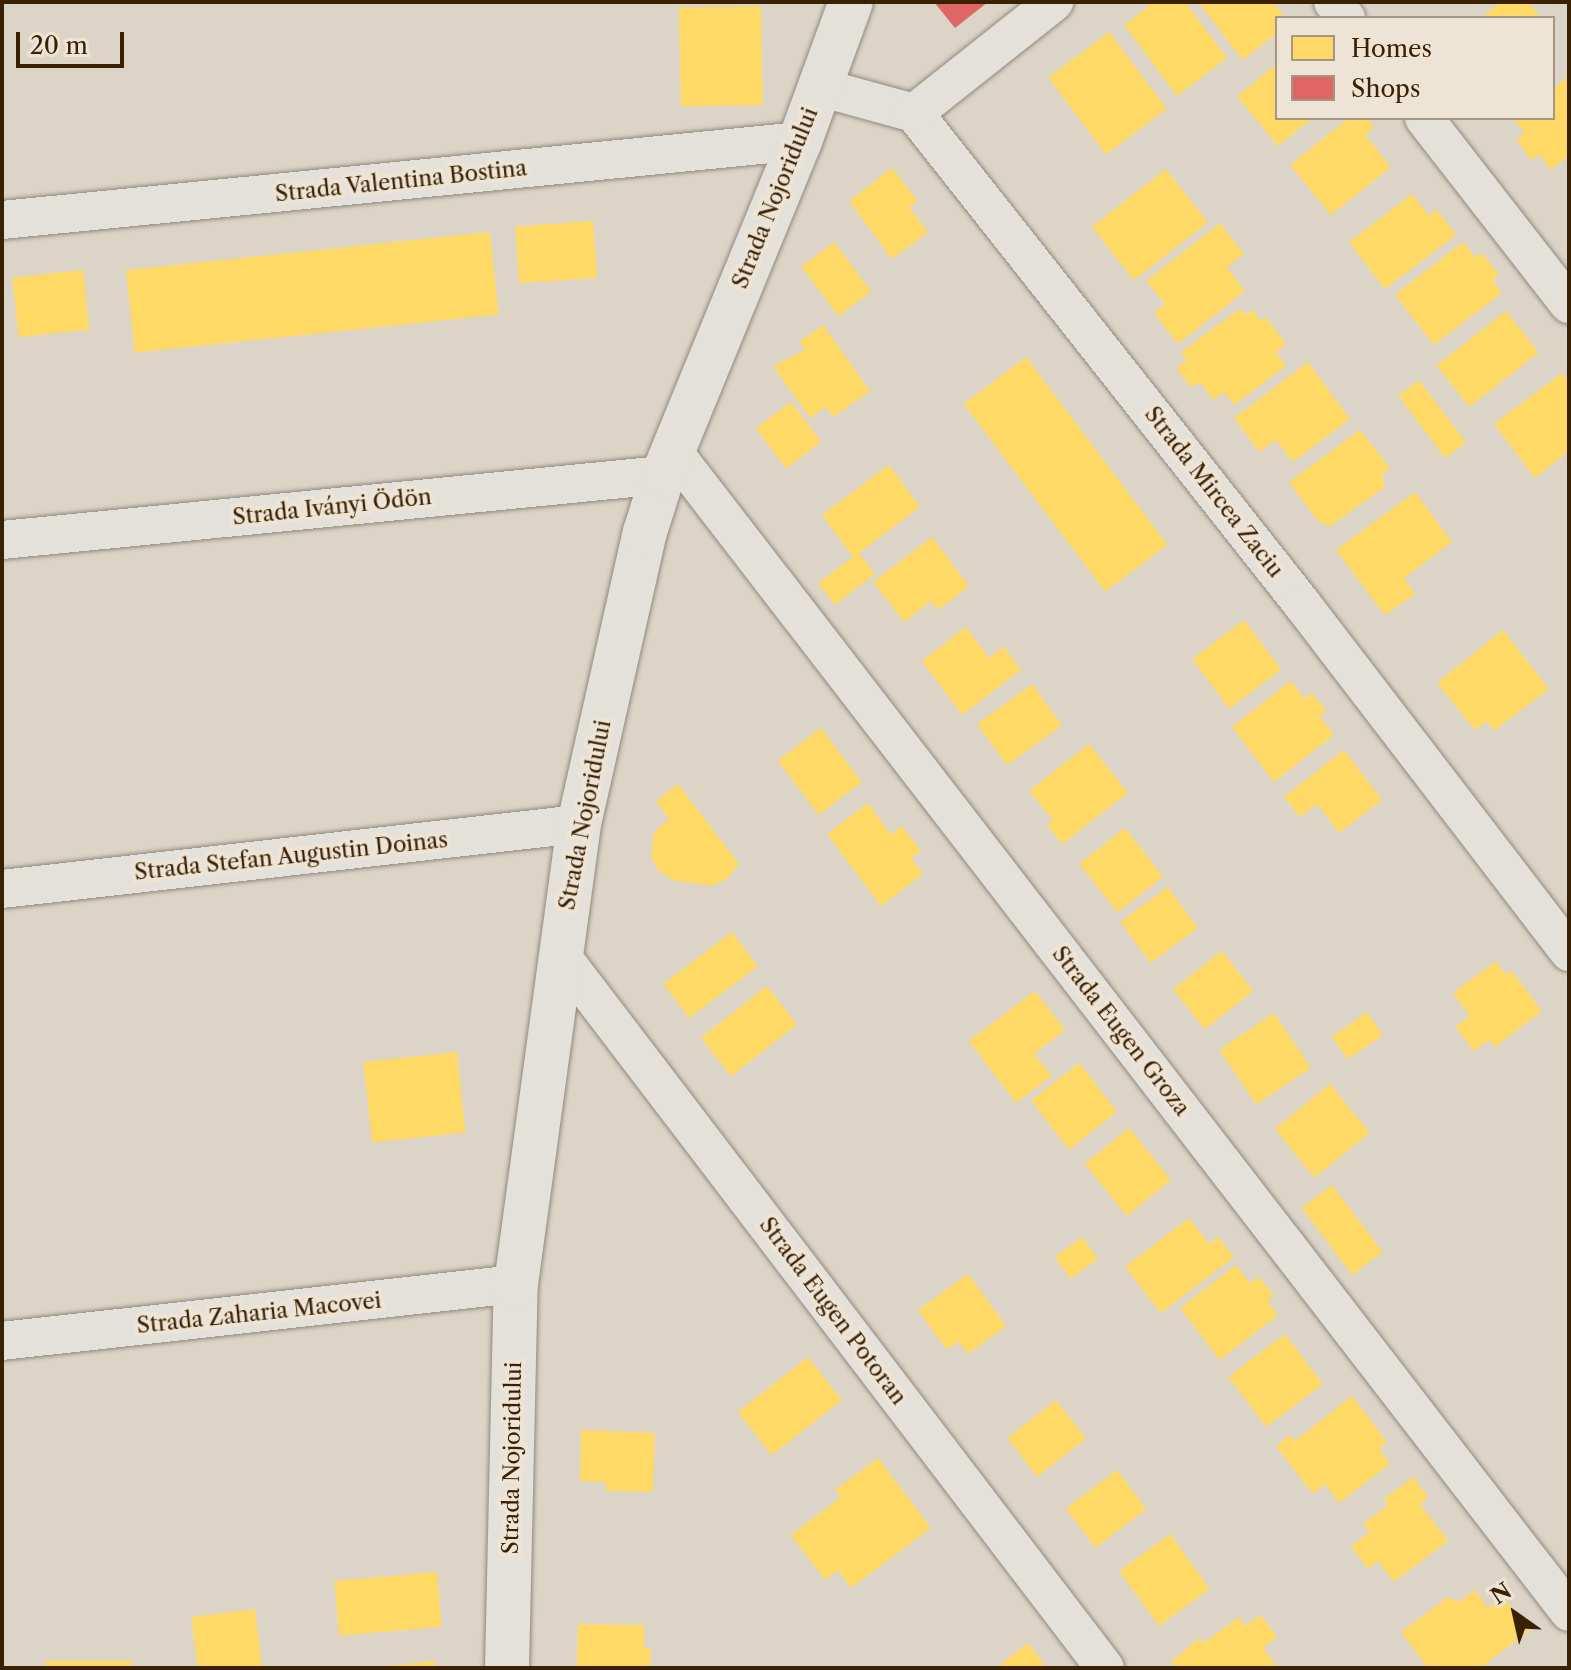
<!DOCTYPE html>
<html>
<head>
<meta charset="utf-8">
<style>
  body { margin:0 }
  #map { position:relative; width:1571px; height:1670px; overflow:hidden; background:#dcd4c7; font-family:"Libre Caslon Text",serif }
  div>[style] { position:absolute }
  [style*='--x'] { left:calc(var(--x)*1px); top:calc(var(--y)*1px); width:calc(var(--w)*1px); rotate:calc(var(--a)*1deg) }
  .homes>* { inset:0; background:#ffd966; transform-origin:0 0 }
  .shops>* { inset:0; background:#e06666 }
  .roads { filter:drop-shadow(0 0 2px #91897e) drop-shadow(0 0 2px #91897e) }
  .minor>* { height:38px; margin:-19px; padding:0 19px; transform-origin:19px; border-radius:19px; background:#e4e0da }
  .secondary>* { height:44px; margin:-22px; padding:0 22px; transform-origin:22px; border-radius:22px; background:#e4e0da }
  span { translate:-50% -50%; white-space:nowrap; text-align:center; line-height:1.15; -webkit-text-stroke:8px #eee4d5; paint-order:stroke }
  .street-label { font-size:22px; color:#3a2104 }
  .frame { position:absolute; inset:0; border:4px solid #3a2104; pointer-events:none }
  .legend { position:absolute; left:1275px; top:16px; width:280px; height:104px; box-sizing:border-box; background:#eee4d5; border:2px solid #a69681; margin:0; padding:10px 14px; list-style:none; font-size:24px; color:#3a2104 }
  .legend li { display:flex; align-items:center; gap:16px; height:40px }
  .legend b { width:40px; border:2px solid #a69681 }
  .north { position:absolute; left:1475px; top:1574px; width:80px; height:80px; -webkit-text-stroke:6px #eee4d5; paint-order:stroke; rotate:326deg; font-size:22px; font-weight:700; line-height:32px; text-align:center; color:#3a2104 }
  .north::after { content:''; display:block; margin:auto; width:28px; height:36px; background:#3a2104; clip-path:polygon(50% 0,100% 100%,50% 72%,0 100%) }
  .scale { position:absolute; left:16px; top:32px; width:108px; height:36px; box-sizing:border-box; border:4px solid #3a2104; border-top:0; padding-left:10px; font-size:24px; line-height:28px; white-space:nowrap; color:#3a2104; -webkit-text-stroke:6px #eee4d5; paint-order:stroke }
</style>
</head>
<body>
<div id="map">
  <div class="homes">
    <i style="clip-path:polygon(1154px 2px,1185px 2px,1227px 58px,1177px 96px,1124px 25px)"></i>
    <i style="clip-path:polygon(1198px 2px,1273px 2px,1285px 18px,1277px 18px,1277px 33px,1243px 60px)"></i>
    <i style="clip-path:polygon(1501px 2px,1528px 2px,1541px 18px,1481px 18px)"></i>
    <i style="left:761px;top:6px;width:99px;height:82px;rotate:89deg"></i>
    <i style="left:1109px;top:32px;width:96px;height:76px;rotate:53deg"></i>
    <i style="clip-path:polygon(1277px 64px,1277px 118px,1313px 118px,1278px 146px,1237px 96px)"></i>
    <i style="clip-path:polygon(1569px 76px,1569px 155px,1551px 170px,1539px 154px,1532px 160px,1516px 140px,1525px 133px,1514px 120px,1553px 118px,1553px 89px)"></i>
    <i style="clip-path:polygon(1349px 118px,1367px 118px,1374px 127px,1365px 135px,1391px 167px,1331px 215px,1290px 165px)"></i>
    <i style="clip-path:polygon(892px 168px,918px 201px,909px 207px,928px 232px,892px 259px,849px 201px)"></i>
    <i style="left:1166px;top:169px;width:68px;height:94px;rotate:52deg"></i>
    <i style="clip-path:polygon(1412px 194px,1429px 216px,1436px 209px,1456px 235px,1385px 289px,1349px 242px)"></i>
    <i style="left:593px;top:221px;width:57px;height:78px;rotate:86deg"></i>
    <i style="clip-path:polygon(1220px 223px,1244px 254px,1227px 267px,1245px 291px,1178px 344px,1154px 313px,1165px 304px,1146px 281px)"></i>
    <i style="left:490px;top:232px;width:83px;height:366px;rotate:84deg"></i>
    <i style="left:834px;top:242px;width:62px;height:41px;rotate:53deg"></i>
    <i style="clip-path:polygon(1463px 242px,1475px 257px,1482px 253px,1499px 275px,1492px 280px,1502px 293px,1434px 345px,1395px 295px)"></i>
    <i style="left:83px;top:270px;width:60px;height:71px;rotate:84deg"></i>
    <i style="clip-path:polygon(1241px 308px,1245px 315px,1253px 310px,1261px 321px,1266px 317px,1286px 344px,1276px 352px,1286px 366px,1234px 405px,1224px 392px,1213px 400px,1201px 383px,1191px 387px,1176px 368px,1187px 360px,1181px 352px)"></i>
    <i style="left:1506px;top:311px;width:53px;height:88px;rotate:52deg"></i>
    <i style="clip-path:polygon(823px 325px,870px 391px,833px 417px,826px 407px,810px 418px,773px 366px,805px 350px,799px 342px)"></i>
    <i style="left:1026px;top:357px;width:235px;height:78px;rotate:53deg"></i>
    <i style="clip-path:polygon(1308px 362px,1350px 419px,1293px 462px,1276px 440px,1259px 452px,1234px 418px)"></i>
    <i style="clip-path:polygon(1562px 373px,1569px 383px,1569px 451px,1535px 478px,1494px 424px)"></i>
    <i style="left:1419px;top:380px;width:78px;height:26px;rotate:53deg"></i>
    <i style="left:791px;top:402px;width:50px;height:44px;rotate:53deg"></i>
    <i style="clip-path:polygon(1360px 430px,1390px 468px,1382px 475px,1385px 487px,1329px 527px,1317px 520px,1289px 482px)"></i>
    <i style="clip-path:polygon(889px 465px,920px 507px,859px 553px,875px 574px,835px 605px,818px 583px,853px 557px,822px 515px)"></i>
    <i style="clip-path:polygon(1415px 492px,1452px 542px,1404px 578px,1415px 594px,1385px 615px,1336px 550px)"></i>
    <i style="clip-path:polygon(932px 537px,969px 586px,938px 610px,931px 601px,904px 622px,873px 582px)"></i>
    <i style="left:1244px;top:620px;width:62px;height:65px;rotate:53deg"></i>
    <i style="clip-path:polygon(966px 627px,989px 658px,1004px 647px,1021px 670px,962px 715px,922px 661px)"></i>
    <i style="clip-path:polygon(1503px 630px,1549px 689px,1494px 731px,1487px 721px,1475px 730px,1437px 683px)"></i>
    <i style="clip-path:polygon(1291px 681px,1305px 699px,1312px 693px,1326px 711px,1319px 716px,1334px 735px,1274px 782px,1232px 727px)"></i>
    <i style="left:1032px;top:684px;width:51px;height:68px;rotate:54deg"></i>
    <i style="left:821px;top:728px;width:68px;height:54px;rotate:53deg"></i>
    <i style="clip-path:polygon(1089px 744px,1128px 793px,1062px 844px,1047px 825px,1053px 820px,1029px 791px)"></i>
    <i style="clip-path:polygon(1344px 750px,1382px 800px,1339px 833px,1317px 804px,1300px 817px,1284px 797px)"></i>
    <i style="clip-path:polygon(678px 784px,739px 864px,727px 879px,711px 886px,672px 880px,658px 870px,651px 857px,654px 832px,669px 819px,656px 801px)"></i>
    <i style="clip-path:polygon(868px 803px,891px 835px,902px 826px,921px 851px,911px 858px,923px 874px,881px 906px,827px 834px)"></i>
    <i style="left:1125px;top:828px;width:62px;height:58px;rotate:52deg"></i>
    <i style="left:1168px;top:887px;width:51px;height:59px;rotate:54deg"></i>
    <i style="left:732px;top:932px;width:43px;height:86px;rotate:53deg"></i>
    <i style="left:1222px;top:951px;width:51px;height:62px;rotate:52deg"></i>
    <i style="clip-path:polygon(1496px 961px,1506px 975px,1512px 971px,1542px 1011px,1495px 1047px,1489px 1040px,1474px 1051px,1455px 1027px,1470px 1016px,1453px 993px)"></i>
    <i style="left:767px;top:986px;width:49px;height:84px;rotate:52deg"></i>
    <i style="clip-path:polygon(1035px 991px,1065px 1030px,1034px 1054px,1052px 1076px,1016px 1103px,969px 1041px)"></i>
    <i style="left:1367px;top:1012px;width:28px;height:43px;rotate:55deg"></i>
    <i style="left:1274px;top:1013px;width:66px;height:66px;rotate:56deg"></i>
    <i style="left:457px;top:1052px;width:81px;height:94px;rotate:84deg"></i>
    <i style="left:1079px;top:1063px;width:62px;height:61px;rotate:52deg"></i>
    <i style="left:1330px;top:1084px;width:63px;height:71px;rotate:51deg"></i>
    <i style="left:1129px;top:1128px;width:67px;height:57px;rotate:51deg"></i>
    <i style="left:1332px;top:1185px;width:84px;height:38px;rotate:53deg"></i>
    <i style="clip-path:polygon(1189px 1218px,1209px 1244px,1218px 1237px,1234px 1257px,1161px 1313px,1125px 1267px)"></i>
    <i style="left:1082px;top:1237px;width:27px;height:34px;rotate:54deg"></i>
    <i style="clip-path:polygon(1236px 1265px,1250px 1283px,1259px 1277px,1274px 1296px,1267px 1301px,1278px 1315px,1220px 1360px,1180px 1308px)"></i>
    <i style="clip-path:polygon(968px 1274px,1006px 1326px,968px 1354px,958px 1341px,947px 1350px,918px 1310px)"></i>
    <i style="left:1285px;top:1334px;width:63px;height:71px;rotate:53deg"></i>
    <i style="left:808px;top:1357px;width:55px;height:89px;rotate:52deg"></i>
    <i style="clip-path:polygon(1352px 1396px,1387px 1442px,1379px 1448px,1390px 1464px,1339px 1503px,1325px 1484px,1313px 1494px,1276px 1446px,1290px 1435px,1295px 1441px)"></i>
    <i style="left:1056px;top:1400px;width:49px;height:62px;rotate:52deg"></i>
    <i style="clip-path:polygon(581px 1430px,655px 1433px,653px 1492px,606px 1491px,606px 1482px,580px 1481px)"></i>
    <i style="clip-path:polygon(878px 1458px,931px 1528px,851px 1588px,838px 1570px,825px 1580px,791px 1535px,841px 1497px,835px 1490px)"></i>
    <i style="left:1117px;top:1470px;width:49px;height:64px;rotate:53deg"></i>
    <i style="clip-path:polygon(1413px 1477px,1428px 1497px,1420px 1504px,1448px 1541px,1394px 1582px,1378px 1561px,1368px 1569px,1351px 1546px,1370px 1532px,1363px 1524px,1388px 1505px,1384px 1499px)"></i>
    <i style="left:1170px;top:1534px;width:68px;height:63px;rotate:54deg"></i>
    <i style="left:437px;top:1572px;width:55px;height:103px;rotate:85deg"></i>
    <i style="clip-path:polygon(1475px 1590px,1488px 1608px,1503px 1597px,1529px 1631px,1480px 1668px,1428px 1668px,1401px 1632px,1448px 1597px,1459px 1602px)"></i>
    <i style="left:255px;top:1609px;width:59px;height:64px;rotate:83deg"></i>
    <i style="clip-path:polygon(1261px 1615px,1277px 1637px,1263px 1648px,1278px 1668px,1176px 1668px,1171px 1661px,1200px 1638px,1204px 1643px,1239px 1617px,1245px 1626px)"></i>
    <i style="clip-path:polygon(578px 1624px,644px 1625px,644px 1648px,651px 1648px,650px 1668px,577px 1668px)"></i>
    <i style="clip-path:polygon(1028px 1643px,1047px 1668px,996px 1668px)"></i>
    <i style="left:45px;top:1661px;width:87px;height:7px"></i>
    <i style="clip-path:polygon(435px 1661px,435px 1668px,386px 1668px,385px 1666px)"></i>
  </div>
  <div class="shops">
    <i style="clip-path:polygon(934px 2px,988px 2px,955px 28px)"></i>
  </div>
  <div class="roads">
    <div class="minor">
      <i style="--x:1333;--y:2;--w:21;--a:51"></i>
      <i style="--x:819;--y:87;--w:98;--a:15.3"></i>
      <i style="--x:914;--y:113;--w:626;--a:51.68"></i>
      <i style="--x:1302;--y:604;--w:439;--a:52.5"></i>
      <i style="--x:914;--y:113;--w:179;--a:-38.4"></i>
      <i style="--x:1424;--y:118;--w:236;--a:52.1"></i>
      <i style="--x:2;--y:220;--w:802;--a:-5.65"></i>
      <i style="--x:672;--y:450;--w:1468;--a:52.33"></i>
      <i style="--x:2;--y:540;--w:664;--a:-5.62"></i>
      <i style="--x:2;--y:889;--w:581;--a:-6.43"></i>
      <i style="--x:560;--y:954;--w:898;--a:52.65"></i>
      <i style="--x:2;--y:1341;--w:517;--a:-6.33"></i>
    </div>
    <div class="secondary">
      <i style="--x:507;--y:1668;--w:384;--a:-88.7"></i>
      <i style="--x:516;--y:1284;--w:464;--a:-82.2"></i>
      <i style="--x:579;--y:824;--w:299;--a:-77.3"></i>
      <i style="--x:645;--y:532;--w:60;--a:-72.5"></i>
      <i style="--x:663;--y:475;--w:361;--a:-67.7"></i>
      <i style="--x:800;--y:141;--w:148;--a:-69.9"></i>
    </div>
  </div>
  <div class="street-label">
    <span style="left:401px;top:181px;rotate:-6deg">Strada Valentina Bostina</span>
    <span style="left:775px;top:198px;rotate:-68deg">Strada Nojoridului</span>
    <span style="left:1214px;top:492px;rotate:52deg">Strada Mircea Zaciu</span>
    <span style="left:332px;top:507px;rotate:-6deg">Strada Iványi Ödön</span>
    <span style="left:585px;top:815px;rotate:-79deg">Strada Nojoridului</span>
    <span style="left:291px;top:856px;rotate:-6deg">Strada Stefan Augustin Doinas</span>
    <span style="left:1121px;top:1031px;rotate:52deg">Strada Eugen Groza</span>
    <span style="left:833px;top:1311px;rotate:53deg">Strada Eugen Potoran</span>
    <span style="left:259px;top:1313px;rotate:-6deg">Strada Zaharia Macovei</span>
    <span style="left:512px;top:1458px;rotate:-89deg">Strada Nojoridului</span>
  </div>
  <div class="frame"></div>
  <ul class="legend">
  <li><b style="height:22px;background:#ffd966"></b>Homes</li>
  <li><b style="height:22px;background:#e06666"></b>Shops</li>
  </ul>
  <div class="north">N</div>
  <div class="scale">20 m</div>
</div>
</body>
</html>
